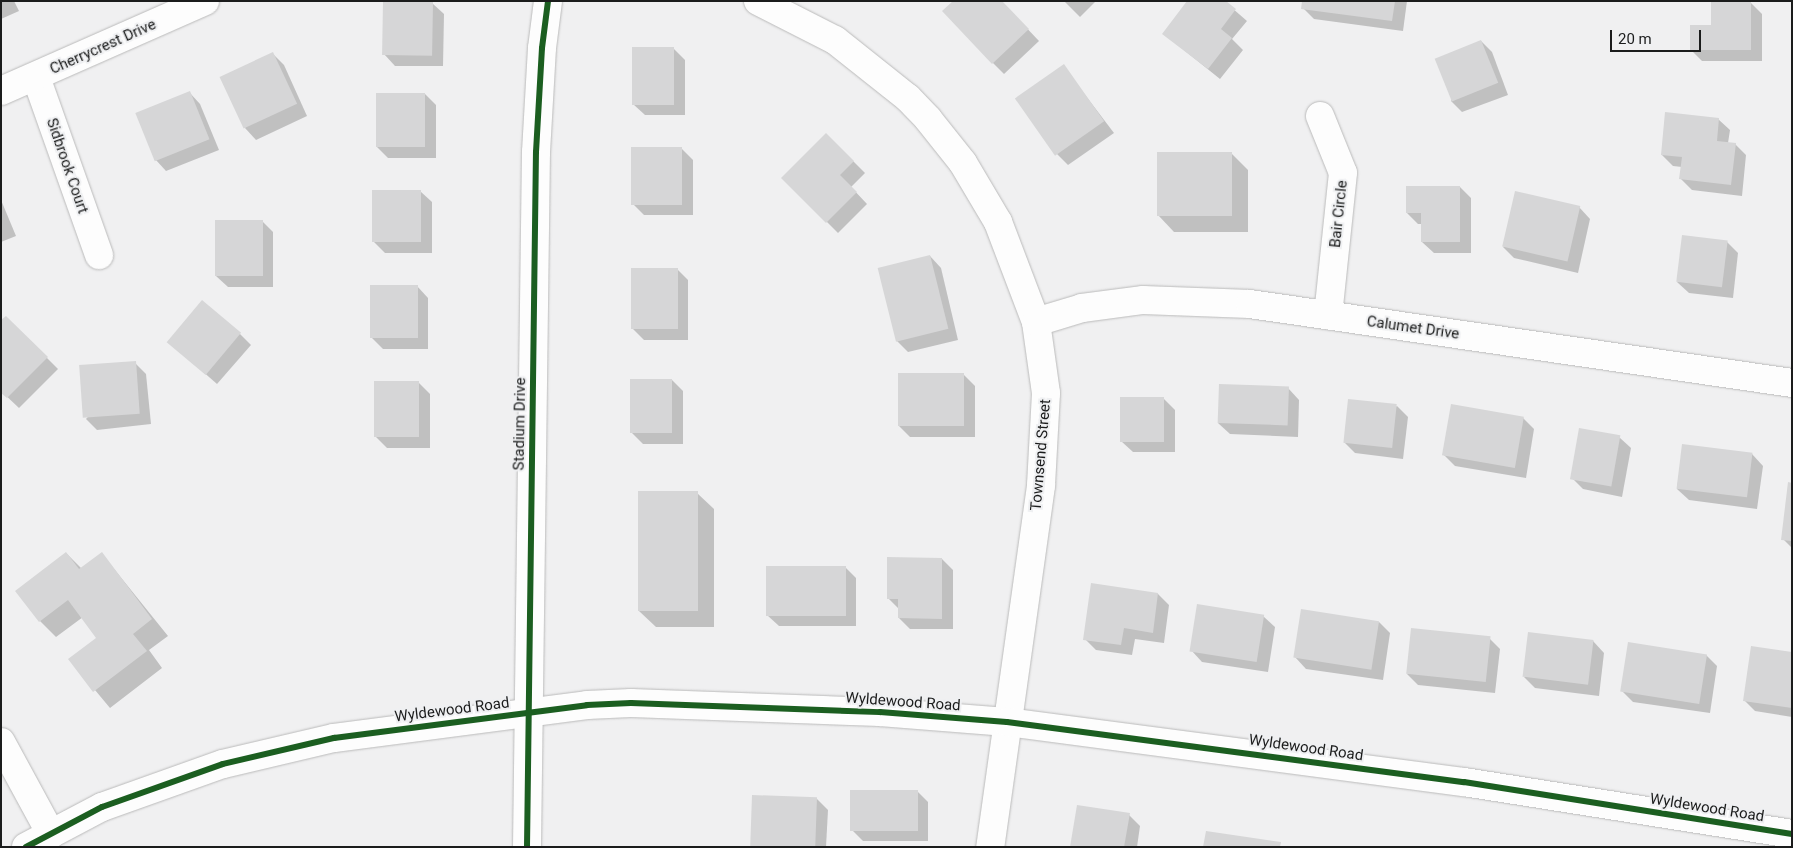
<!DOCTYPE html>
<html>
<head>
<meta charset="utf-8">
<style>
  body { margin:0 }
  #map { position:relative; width:1793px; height:848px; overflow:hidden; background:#f0f0f1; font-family:Roboto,sans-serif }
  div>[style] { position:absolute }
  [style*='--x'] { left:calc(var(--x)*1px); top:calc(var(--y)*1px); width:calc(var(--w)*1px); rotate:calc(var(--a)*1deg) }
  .shadow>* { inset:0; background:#0003 }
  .building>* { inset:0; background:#d6d6d7; transform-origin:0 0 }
  .roads { filter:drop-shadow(0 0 1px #bababa) drop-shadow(0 0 1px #bababa) }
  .minor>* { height:28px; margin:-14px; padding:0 14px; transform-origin:14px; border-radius:14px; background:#fdfdfd }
  .cycleway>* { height:6px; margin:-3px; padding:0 3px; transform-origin:3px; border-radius:3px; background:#1b5e20 }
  span { translate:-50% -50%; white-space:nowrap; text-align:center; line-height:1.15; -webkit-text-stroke:4px #eff0f2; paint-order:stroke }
  .street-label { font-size:15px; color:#1b1c1c }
  .frame { position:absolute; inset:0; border:2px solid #1b1c1c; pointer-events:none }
  .scale { position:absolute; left:1610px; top:30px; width:91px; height:22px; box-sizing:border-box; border:2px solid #1b1c1c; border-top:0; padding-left:6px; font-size:15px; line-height:18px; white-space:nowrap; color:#1b1c1c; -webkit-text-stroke:4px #eff0f2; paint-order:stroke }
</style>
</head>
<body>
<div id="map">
  <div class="shadow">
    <i style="clip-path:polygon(1px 1px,14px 1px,19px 11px,1px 19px)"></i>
    <i style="clip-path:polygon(1001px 1px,1039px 41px,1004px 74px,993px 63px)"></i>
    <i style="clip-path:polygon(1064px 1px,1096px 1px,1080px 17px)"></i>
    <i style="clip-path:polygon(1224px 1px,1247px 21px,1232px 39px,1243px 50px,1220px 79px,1164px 34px)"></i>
    <i style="clip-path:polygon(1303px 1px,1407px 1px,1403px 31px,1314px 19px,1303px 8px)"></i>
    <i style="clip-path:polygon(1750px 2px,1762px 14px,1762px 61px,1702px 61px,1691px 50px,1712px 27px)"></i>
    <i style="clip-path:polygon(432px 3px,444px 14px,443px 66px,395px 66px,384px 54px)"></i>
    <i style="clip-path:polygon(1481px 41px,1492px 52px,1508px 95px,1462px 112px,1451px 101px)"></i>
    <i style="clip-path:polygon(674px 49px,685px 60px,685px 115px,645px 115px,633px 104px)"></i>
    <i style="clip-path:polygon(273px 54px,284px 65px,307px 116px,256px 140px,245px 128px)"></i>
    <i style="clip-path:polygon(1063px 66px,1114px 133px,1068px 165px,1057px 154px)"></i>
    <i style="clip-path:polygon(189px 92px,200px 104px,219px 150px,166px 171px,155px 159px)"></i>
    <i style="clip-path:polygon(425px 94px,436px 105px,436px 158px,388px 158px,377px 147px)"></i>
    <i style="clip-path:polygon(1718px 119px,1730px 130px,1728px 143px,1735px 144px,1746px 155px,1742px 196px,1692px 190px,1681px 179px,1682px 167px,1673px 166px,1662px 155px)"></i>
    <i style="clip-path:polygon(826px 134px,865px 173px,851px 187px,867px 204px,838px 233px,783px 178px)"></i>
    <i style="clip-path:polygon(682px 149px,693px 160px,693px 215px,644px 215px,633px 204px)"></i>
    <i style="clip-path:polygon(1231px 153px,1248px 170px,1248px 232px,1174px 232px,1158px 215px)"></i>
    <i style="clip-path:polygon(1460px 187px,1471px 198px,1471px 253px,1434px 253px,1422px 242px,1422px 224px,1418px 224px,1407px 213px)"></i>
    <i style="clip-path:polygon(420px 191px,432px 202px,432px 253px,385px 253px,374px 242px)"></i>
    <i style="clip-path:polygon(1px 200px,16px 236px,1px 242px)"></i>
    <i style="clip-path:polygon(1579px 207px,1590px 219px,1578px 273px,1514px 258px,1503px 247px)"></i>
    <i style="clip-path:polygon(262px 221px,273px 232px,273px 287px,228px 287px,216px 276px)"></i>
    <i style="clip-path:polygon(1727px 242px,1738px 253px,1733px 298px,1689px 293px,1677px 282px)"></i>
    <i style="clip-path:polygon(930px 256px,941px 268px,958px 340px,908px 352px,897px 341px,879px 269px)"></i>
    <i style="clip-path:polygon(677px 269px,688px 280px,688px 340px,644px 340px,633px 329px)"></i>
    <i style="clip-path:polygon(417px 286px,428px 298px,428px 349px,383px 349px,371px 337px)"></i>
    <i style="clip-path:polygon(6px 317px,58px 369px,19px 408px,1px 391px)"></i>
    <i style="clip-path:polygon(240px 334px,251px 345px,217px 384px,168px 341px)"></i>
    <i style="clip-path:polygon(135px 363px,146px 374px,151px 424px,97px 430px,86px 419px)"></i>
    <i style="clip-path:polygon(964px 375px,975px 386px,975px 437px,910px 437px,899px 426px)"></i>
    <i style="clip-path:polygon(672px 380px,683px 391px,683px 444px,643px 444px,631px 432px)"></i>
    <i style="clip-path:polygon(418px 382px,430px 394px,430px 448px,387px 448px,376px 437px)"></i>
    <i style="clip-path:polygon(1288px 388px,1299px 400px,1298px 437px,1230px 434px,1218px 423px)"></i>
    <i style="clip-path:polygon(1164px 399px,1175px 410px,1175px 452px,1133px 452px,1121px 441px)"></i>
    <i style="clip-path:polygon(1397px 406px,1408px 417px,1403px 459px,1355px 453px,1344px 442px)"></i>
    <i style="clip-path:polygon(1523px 418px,1534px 429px,1526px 478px,1455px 466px,1444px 455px)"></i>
    <i style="clip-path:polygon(1619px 437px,1631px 448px,1622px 497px,1583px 489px,1572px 478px)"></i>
    <i style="clip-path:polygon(1683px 445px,1752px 454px,1763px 466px,1757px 509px,1689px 500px,1677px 489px)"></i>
    <i style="clip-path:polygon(1792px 484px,1792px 548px,1783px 539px)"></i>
    <i style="clip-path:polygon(697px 493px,714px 509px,714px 627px,656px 627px,639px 611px)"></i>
    <i style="clip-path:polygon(66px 553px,82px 569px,102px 554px,168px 636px,149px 650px,162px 668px,110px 708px,70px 660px,98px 638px,83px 617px,56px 637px,40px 621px)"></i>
    <i style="clip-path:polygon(942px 559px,953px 570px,953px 629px,910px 629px,899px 618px,899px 609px,888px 598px)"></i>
    <i style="clip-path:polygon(845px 567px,856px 578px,856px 626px,779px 626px,767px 615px)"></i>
    <i style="clip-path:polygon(1092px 585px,1158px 594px,1169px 605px,1164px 643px,1135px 639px,1132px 655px,1096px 650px,1085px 639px)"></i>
    <i style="clip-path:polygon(1263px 616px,1275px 627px,1268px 672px,1202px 662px,1191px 650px)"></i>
    <i style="clip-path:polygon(1379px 622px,1390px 633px,1383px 680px,1306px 669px,1295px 657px)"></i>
    <i style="clip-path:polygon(1489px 638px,1500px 649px,1495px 693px,1418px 685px,1407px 674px)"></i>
    <i style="clip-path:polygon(1593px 641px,1604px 653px,1599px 696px,1535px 688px,1524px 677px)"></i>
    <i style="clip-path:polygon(1792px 653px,1792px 717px,1755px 711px,1744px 700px)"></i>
    <i style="clip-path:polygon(1706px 655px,1717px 666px,1710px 713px,1633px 702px,1622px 691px)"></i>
    <i style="clip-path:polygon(917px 791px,928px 802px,928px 841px,863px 841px,852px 830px)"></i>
    <i style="clip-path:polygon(816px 798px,828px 810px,826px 847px,751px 847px)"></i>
    <i style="clip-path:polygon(1129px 815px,1140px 826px,1137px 847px,1072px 847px)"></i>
  </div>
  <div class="building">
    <i style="left:383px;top:1px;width:50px;height:54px;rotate:1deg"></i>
    <i style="clip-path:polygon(953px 1px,1002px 1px,1029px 29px,992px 64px,942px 11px)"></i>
    <i style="clip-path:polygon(1187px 1px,1226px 1px,1236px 9px,1221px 29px,1232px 38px,1208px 69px,1162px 34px)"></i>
    <i style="clip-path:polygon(1302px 1px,1395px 1px,1392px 21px,1301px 9px)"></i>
    <i style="clip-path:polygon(1711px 1px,1751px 1px,1751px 50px,1690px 50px,1690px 25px,1711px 25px)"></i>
    <i style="left:1481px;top:40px;width:46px;height:50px;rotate:68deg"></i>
    <i style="left:632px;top:47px;width:42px;height:58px"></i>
    <i style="left:273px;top:52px;width:57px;height:59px;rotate:65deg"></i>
    <i style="left:1064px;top:64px;width:70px;height:60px;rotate:55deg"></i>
    <i style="left:190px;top:91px;width:52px;height:59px;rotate:68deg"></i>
    <i style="left:376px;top:93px;width:49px;height:54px"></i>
    <i style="clip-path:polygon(1665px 112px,1719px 118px,1717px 141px,1736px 143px,1731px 185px,1679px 179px,1682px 157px,1661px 155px)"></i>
    <i style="clip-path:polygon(826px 133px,854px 161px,840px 175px,857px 192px,826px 223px,781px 178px)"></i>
    <i style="left:631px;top:147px;width:51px;height:58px"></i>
    <i style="left:1157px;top:152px;width:75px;height:64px"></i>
    <i style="clip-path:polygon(1406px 186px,1460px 186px,1460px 242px,1421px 242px,1421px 213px,1406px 213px)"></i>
    <i style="left:372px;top:190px;width:49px;height:52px"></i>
    <i style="left:1515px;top:191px;width:67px;height:57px;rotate:13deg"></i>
    <i style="left:215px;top:220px;width:48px;height:56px"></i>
    <i style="left:1682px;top:235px;width:46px;height:47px;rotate:7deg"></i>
    <i style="left:930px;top:255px;width:76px;height:54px;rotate:76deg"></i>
    <i style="left:631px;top:268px;width:47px;height:61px"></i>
    <i style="left:370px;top:285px;width:48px;height:53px"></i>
    <i style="left:202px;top:300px;width:51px;height:55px;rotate:40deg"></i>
    <i style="clip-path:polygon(6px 316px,48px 357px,7px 398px,1px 393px,1px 320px)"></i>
    <i style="left:136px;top:361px;width:53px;height:57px;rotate:86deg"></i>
    <i style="left:898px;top:373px;width:66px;height:53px"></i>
    <i style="left:630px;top:379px;width:42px;height:54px"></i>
    <i style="left:374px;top:381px;width:45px;height:56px"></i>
    <i style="left:1219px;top:384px;width:70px;height:39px;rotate:2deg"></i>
    <i style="left:1120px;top:397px;width:44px;height:45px"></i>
    <i style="left:1348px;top:399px;width:49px;height:44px;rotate:6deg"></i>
    <i style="left:1451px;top:404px;width:74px;height:52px;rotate:10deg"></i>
    <i style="left:1579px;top:428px;width:42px;height:52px;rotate:10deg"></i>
    <i style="left:1682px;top:444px;width:71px;height:45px;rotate:7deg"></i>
    <i style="clip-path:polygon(1788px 482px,1792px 483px,1792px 541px,1781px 540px)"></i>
    <i style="left:638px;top:491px;width:60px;height:120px"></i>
    <i style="clip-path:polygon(66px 552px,79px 569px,102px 552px,152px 619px,133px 634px,147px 651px,93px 692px,68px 659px,96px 638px,68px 600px,39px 622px,15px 591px)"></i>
    <i style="clip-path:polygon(887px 557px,942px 558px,942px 619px,898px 618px,898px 599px,887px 599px)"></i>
    <i style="left:766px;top:566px;width:80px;height:50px"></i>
    <i style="clip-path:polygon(1091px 583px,1158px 593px,1153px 633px,1124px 628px,1121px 645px,1083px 640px)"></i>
    <i style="left:1197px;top:604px;width:68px;height:48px;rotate:9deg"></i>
    <i style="left:1301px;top:609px;width:79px;height:49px;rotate:9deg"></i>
    <i style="left:1411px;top:628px;width:80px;height:46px;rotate:6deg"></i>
    <i style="left:1528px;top:632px;width:66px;height:45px;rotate:7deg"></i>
    <i style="left:1628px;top:642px;width:80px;height:50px;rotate:9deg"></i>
    <i style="clip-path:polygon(1751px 646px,1792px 652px,1792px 708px,1743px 701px)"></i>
    <i style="left:850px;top:790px;width:68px;height:41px"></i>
    <i style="left:752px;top:795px;width:65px;height:52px;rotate:2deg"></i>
    <i style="clip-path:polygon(1077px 805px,1130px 813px,1124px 847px,1070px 847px)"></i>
    <i style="clip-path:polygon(1206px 831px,1281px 842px,1280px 847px,1203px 847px)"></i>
  </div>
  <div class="roads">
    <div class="minor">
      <i style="--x:758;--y:1;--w:86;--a:26.9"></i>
      <i style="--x:835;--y:40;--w:93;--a:38.5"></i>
      <i style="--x:908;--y:98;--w:29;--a:46"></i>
      <i style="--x:928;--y:119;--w:56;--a:51.5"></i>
      <i style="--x:963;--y:163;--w:69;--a:59.3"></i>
      <i style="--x:998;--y:222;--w:107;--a:69.2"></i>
      <i style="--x:1036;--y:322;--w:72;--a:82"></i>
      <i style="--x:1046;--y:393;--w:93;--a:93.1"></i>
      <i style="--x:1041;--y:486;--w:365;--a:98"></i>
      <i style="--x:36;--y:77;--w:189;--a:70.5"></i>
      <i style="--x:1;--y:91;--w:223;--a:-23.8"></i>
      <i style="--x:1320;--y:116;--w:61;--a:68"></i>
      <i style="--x:1343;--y:173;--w:143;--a:96"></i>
      <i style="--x:1036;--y:322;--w:48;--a:-16.9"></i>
      <i style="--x:1082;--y:308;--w:62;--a:-7.5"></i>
      <i style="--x:1143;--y:300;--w:107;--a:2.1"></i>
      <i style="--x:1250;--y:304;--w:548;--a:8.29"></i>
      <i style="--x:1;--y:742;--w:105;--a:61.5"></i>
      <i style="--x:26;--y:847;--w:86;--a:-27.8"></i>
      <i style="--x:102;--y:807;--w:128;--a:-19.6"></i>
      <i style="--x:223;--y:764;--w:114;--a:-13.2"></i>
      <i style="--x:334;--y:738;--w:255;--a:-7.4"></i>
      <i style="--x:587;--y:705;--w:44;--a:-2.6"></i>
      <i style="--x:631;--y:703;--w:249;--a:2.1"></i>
      <i style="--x:880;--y:712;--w:127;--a:4.5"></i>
      <i style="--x:1007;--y:722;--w:461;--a:7.5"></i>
      <i style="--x:1464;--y:782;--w:332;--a:9"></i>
      <i style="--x:527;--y:847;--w:695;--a:-89.26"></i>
      <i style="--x:536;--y:152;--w:104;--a:-86.7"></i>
      <i style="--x:542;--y:48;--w:47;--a:-82.7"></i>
    </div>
  </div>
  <div class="cycleway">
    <i style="--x:26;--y:847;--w:86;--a:-27.8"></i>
    <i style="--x:102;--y:807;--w:128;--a:-19.6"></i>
    <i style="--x:223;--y:764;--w:114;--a:-13.2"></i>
    <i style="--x:334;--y:738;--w:255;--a:-7.4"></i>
    <i style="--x:587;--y:705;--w:44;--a:-2.6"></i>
    <i style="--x:631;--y:703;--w:249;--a:2.1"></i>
    <i style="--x:880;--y:712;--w:127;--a:4.5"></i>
    <i style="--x:1007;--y:722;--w:461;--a:7.5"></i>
    <i style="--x:1464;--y:782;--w:332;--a:9"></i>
    <i style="--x:527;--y:847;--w:695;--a:-89.26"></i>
    <i style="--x:536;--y:152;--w:104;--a:-86.7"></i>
    <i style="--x:542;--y:48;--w:47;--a:-82.7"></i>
  </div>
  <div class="street-label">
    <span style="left:103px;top:47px;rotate:-24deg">Cherrycrest Drive</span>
    <span style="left:67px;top:166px;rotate:71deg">Sidbrook Court</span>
    <span style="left:1339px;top:214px;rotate:-84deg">Bair Circle</span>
    <span style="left:1413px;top:328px;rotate:8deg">Calumet Drive</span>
    <span style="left:520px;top:424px;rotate:-89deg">Stadium Drive</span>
    <span style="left:1041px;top:455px;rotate:-85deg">Townsend Street</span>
    <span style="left:903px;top:702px;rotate:4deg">Wyldewood Road</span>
    <span style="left:452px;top:710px;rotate:-7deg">Wyldewood Road</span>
    <span style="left:1306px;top:748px;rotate:8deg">Wyldewood Road</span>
    <span style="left:1707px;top:808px;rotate:9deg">Wyldewood Road</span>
  </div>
  <div class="frame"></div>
  <div class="scale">20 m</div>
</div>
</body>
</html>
